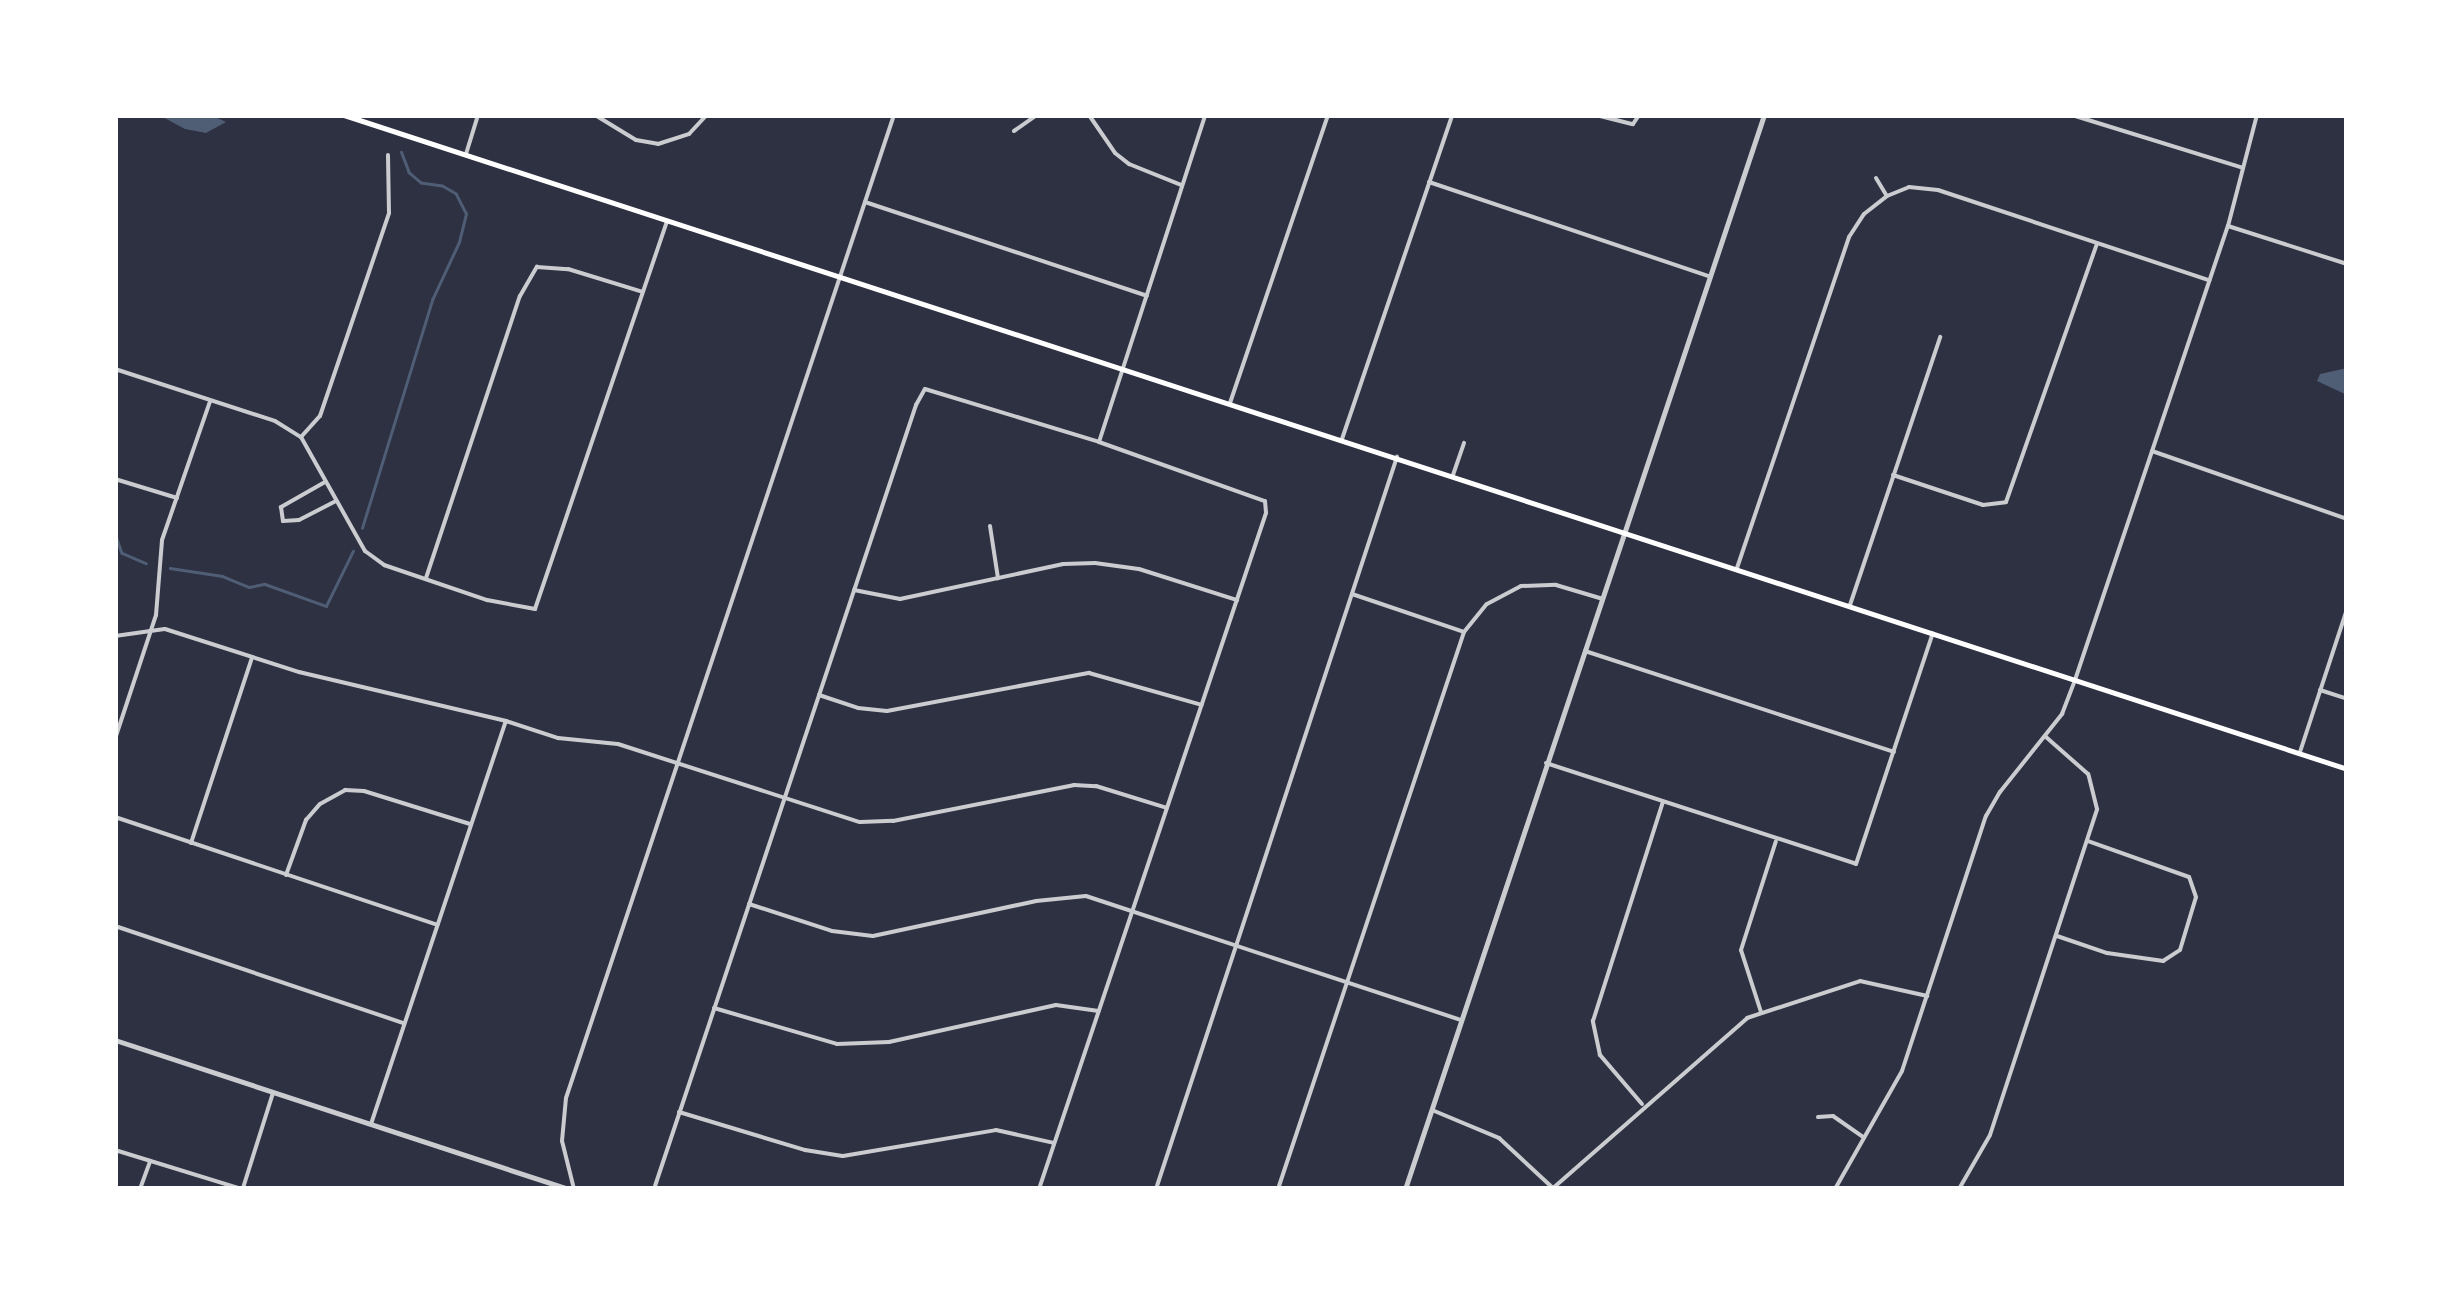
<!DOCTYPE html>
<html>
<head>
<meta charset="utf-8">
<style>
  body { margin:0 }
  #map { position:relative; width:2462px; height:1304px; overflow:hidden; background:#2d3142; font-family:Signika,sans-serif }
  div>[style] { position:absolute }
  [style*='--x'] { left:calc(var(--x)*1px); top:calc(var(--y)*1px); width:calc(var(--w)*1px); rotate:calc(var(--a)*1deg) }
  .water>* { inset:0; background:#4f5d75 }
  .stream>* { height:2.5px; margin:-1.25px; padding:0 1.25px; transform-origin:1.25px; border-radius:1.25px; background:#4f5d75 }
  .minor>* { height:4px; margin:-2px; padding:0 2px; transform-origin:2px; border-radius:2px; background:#caccd0 }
  .tertiary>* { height:5px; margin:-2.5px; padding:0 2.5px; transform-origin:2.5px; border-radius:2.5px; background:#caccd0 }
  .secondary>* { height:5px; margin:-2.5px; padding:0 2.5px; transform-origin:2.5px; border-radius:2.5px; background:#fff }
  span { translate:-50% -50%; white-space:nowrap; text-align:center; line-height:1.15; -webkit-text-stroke:10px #fff; paint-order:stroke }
  .frame { position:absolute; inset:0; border:118px solid #fff; pointer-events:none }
</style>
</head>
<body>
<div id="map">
  <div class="water">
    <i style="clip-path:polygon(159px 115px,211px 115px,226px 122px,206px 133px,185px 129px)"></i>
    <i style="clip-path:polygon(2347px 368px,2347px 395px,2317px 381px,2320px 374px)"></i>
  </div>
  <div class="stream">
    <i style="--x:362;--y:528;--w:239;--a:-72.9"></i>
    <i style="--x:432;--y:300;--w:64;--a:-65"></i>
    <i style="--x:459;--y:242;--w:29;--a:-76"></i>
    <i style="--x:466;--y:214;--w:22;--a:-117"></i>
    <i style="--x:456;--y:194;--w:16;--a:-150"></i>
    <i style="--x:442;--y:186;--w:21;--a:-172"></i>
    <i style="--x:421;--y:183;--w:16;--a:-140"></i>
    <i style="--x:409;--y:173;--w:22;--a:-111"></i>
    <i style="--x:115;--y:533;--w:21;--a:71"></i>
    <i style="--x:122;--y:553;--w:26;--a:23"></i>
    <i style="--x:170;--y:568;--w:53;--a:8.7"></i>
    <i style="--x:222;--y:576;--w:29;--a:22"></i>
    <i style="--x:249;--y:587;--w:16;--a:-11"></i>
    <i style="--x:265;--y:584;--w:65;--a:19.8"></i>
    <i style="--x:326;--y:606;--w:61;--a:-63.9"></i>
  </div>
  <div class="minor">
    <i style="--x:595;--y:115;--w:48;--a:31.4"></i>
    <i style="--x:636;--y:140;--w:22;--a:10"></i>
    <i style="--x:658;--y:144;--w:33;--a:-18"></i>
    <i style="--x:689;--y:134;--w:26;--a:-47"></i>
    <i style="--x:1089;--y:115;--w:46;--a:55.6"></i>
    <i style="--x:1115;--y:153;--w:18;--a:38"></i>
    <i style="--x:1129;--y:164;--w:56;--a:22"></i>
    <i style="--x:1596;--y:115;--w:38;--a:14"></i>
    <i style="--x:1633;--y:124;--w:11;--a:-56"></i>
    <i style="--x:2072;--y:115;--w:179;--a:17.2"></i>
    <i style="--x:1014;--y:131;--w:28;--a:-35"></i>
    <i style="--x:466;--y:154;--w:41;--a:-72.9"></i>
    <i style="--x:1876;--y:178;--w:21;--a:59"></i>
    <i style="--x:1429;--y:182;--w:295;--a:18.6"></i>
    <i style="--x:865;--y:202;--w:297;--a:18.4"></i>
    <i style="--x:2228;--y:226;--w:125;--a:17.7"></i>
    <i style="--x:115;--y:369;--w:168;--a:18"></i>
    <i style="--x:275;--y:421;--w:31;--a:32"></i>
    <i style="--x:301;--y:437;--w:131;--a:60.7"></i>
    <i style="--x:365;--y:551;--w:24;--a:36"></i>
    <i style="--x:384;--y:565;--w:109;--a:18.8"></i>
    <i style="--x:487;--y:600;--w:49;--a:10.6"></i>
    <i style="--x:535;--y:609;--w:410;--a:-71.2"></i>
    <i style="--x:1230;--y:403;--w:304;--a:-71.2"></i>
    <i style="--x:301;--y:437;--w:28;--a:-48"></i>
    <i style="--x:320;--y:416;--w:214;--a:-71.2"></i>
    <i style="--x:389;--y:213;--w:58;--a:-91"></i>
    <i style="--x:1342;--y:439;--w:342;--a:-71.2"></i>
    <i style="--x:1099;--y:442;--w:344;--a:-72"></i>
    <i style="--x:2152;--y:451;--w:207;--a:19.2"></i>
    <i style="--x:1453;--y:475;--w:34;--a:-71"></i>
    <i style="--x:1893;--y:475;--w:95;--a:18.4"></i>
    <i style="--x:1983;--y:505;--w:23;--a:-7"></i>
    <i style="--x:2006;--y:502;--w:274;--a:-70.6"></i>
    <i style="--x:115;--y:479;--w:65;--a:17"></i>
    <i style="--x:325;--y:482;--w:51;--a:150.4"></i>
    <i style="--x:281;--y:507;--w:14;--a:82"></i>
    <i style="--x:283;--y:521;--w:16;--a:-4"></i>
    <i style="--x:299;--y:520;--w:42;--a:-27.2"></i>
    <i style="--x:990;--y:526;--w:53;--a:81.3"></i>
    <i style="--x:1737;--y:568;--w:349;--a:-71.3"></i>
    <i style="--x:1849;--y:237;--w:27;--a:-57"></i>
    <i style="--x:1864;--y:214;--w:29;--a:-38"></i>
    <i style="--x:1887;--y:196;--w:24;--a:-22"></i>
    <i style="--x:1909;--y:187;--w:29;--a:6"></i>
    <i style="--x:1938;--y:190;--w:286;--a:18.4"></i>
    <i style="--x:426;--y:578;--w:297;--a:-71.6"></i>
    <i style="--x:520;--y:296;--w:34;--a:-60"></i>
    <i style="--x:537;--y:267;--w:31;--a:4"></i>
    <i style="--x:568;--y:269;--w:78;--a:17"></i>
    <i style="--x:854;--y:590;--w:47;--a:11.1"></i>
    <i style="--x:900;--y:599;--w:167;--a:-12.1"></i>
    <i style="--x:1063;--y:564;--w:32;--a:-2"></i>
    <i style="--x:1095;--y:563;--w:44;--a:7.8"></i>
    <i style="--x:1139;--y:569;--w:103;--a:17.6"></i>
    <i style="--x:1352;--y:594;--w:118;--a:18.7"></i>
    <i style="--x:1850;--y:605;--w:283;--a:-71.4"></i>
    <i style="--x:115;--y:636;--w:50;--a:-8"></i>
    <i style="--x:165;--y:629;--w:141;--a:17.8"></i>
    <i style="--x:299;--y:672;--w:213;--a:13.3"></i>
    <i style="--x:506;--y:721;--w:55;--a:18.1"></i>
    <i style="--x:558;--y:738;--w:60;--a:5.7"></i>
    <i style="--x:618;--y:744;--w:254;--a:17.9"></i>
    <i style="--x:860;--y:822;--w:33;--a:-2"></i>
    <i style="--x:893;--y:821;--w:185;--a:-11.2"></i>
    <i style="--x:1074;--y:785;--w:22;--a:3"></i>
    <i style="--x:1096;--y:786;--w:74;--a:17.2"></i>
    <i style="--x:1585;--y:651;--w:325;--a:18.1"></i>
    <i style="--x:2320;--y:690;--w:28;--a:18"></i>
    <i style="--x:819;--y:695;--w:41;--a:18.4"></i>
    <i style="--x:858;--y:708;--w:29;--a:6"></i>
    <i style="--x:887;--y:711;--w:206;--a:-10.7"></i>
    <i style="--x:1089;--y:673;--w:117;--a:15.8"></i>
    <i style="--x:115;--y:739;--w:131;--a:-71.7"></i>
    <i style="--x:156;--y:615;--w:75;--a:-85.4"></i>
    <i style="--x:162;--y:540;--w:147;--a:-70.9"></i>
    <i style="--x:2300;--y:752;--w:151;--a:-71.8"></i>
    <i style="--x:1546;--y:763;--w:326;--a:18"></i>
    <i style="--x:1856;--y:864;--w:243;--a:-71.6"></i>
    <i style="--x:115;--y:817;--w:340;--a:18.5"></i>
    <i style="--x:191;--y:843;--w:195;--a:-71.8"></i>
    <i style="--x:286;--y:875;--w:59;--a:-70"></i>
    <i style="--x:306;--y:820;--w:21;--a:-49"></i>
    <i style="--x:320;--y:804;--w:29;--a:-29"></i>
    <i style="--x:345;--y:790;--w:19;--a:3"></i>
    <i style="--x:364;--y:791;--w:111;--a:17.3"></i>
    <i style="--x:749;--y:904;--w:87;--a:18"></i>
    <i style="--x:832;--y:931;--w:41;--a:7"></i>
    <i style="--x:873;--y:936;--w:167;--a:-12.1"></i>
    <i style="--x:1036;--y:901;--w:50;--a:-5.7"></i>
    <i style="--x:1086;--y:896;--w:395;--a:18.3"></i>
    <i style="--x:115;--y:926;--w:305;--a:18.6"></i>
    <i style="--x:2057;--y:936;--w:53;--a:18.8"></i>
    <i style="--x:2107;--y:953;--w:57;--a:8.1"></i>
    <i style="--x:2163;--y:961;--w:20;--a:-33"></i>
    <i style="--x:2180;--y:950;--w:55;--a:-73.2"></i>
    <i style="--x:2196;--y:897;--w:21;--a:-109"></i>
    <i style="--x:2189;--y:877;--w:107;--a:-160.4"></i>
    <i style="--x:714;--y:1008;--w:128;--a:16.3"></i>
    <i style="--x:837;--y:1044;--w:52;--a:-2.2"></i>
    <i style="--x:889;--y:1042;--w:171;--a:-12.5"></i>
    <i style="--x:1056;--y:1005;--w:43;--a:7.9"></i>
    <i style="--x:1761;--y:1012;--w:65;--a:-107.9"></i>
    <i style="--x:1741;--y:950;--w:114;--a:-72.2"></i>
    <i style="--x:1642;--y:1104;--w:65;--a:-130.6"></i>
    <i style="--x:1600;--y:1055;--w:35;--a:-102"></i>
    <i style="--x:1593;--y:1021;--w:230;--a:-72.3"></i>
    <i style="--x:1432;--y:1110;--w:73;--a:22.7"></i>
    <i style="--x:1499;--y:1138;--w:72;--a:42.8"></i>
    <i style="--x:679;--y:1112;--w:132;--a:16.8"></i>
    <i style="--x:805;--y:1150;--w:38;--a:9"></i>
    <i style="--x:843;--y:1156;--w:155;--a:-9.6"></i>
    <i style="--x:996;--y:1130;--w:59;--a:12.6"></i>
    <i style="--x:1818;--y:1117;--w:15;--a:-4"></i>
    <i style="--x:1833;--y:1116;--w:37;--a:35"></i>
    <i style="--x:371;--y:1124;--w:425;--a:-71.5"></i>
    <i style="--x:115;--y:1150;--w:133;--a:17.1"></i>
    <i style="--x:243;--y:1188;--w:100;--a:-72.5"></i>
    <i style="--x:140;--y:1189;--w:30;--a:-70"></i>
    <i style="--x:574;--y:1189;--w:49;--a:-104"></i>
    <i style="--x:562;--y:1141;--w:43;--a:-84.7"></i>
    <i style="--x:566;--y:1098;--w:1036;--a:-71.55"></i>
    <i style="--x:654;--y:1189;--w:827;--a:-71.52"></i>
    <i style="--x:916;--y:405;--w:18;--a:-61"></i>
    <i style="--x:925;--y:389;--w:182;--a:16.9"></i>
    <i style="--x:1099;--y:442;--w:176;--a:19.6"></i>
    <i style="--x:1265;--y:501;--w:12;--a:85"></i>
    <i style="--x:1266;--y:513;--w:713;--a:108.56"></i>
    <i style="--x:1156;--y:1189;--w:771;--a:-71.78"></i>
    <i style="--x:1278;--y:1189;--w:587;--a:-71.53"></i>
    <i style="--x:1464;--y:632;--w:36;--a:-51"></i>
    <i style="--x:1487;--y:604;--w:38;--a:-28"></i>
    <i style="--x:1521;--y:586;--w:35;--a:-2"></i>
    <i style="--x:1556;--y:585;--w:49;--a:16.6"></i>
    <i style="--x:1552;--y:1189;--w:259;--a:-41.2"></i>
    <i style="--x:1747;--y:1018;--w:119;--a:-18.1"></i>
    <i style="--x:1860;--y:981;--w:69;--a:12.6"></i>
    <i style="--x:1835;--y:1189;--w:136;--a:-60.4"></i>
    <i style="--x:1902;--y:1071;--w:268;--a:-71.8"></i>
    <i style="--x:1986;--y:816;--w:28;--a:-60"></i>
    <i style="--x:2000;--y:792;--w:100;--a:-51.5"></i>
    <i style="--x:2062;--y:714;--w:36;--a:-69"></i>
    <i style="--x:2075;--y:680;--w:479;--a:-71.4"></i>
    <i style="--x:2228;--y:226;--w:115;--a:-75.4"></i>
    <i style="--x:1959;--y:1189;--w:62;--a:-60.1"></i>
    <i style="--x:1990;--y:1135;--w:343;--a:-71.8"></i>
    <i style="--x:2097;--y:809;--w:36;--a:-104"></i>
    <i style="--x:2088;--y:774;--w:56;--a:-138.6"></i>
  </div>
  <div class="tertiary">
    <i style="--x:115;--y:1040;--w:477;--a:18.2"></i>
    <i style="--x:1405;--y:1189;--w:1132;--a:-71.52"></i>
  </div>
  <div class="secondary">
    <i style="--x:344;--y:115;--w:2107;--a:18.08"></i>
  </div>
  <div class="frame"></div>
</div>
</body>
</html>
